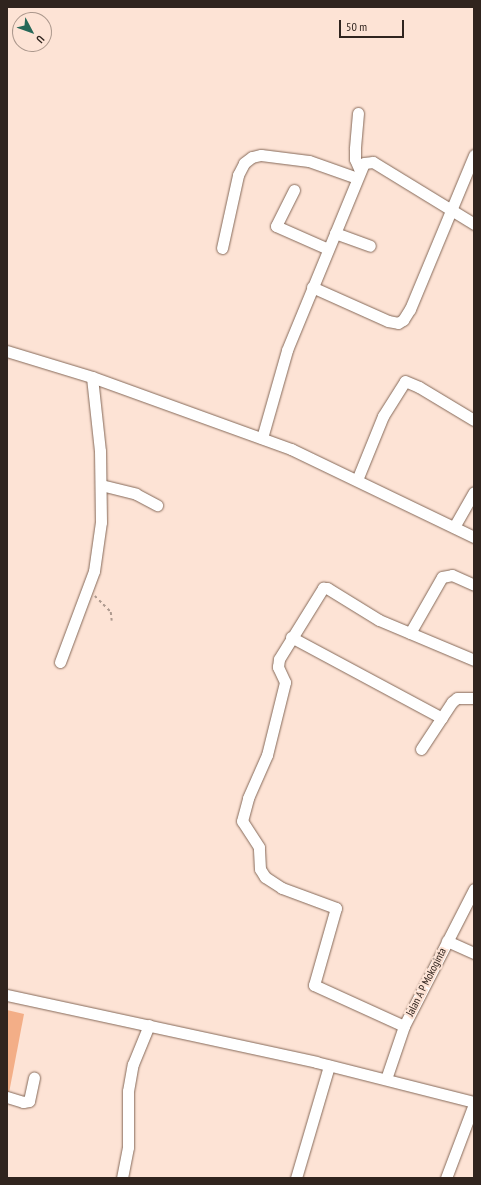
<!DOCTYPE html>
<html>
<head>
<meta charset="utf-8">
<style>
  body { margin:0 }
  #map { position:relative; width:481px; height:1185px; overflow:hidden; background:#fde3d5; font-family:"PT Sans Narrow",sans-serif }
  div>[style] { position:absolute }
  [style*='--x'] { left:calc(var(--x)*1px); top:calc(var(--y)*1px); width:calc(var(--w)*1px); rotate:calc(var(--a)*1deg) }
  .green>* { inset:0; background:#f3ae87 }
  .stream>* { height:2.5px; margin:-1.25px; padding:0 1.25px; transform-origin:1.25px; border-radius:1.25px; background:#3c9f87 }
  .path>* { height:1.5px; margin-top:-0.75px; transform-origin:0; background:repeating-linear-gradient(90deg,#ae9a8f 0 3px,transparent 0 6px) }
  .roads { filter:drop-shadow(0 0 1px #856959) drop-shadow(0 0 1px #856959) }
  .minor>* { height:11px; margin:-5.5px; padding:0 5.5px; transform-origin:5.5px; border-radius:5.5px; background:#fff }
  span { translate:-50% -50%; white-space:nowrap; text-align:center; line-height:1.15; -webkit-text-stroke:4px #fde3d5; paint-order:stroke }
  .street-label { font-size:11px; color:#30241e }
  .frame { position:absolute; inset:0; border:8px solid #30241e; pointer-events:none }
  .north { position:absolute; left:12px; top:12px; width:40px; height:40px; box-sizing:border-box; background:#fde3d5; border:1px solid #ab978c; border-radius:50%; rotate:131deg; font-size:11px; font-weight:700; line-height:16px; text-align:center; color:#30241e }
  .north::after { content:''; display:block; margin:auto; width:14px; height:18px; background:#266858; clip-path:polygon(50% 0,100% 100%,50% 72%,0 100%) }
  .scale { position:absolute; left:339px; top:20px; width:65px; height:18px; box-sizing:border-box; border:2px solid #30241e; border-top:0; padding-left:5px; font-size:12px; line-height:14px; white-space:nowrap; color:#30241e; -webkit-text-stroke:3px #fde3d5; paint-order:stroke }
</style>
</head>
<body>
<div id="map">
  <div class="green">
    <i style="clip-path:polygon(7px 1010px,24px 1014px,9px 1093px,7px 1092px)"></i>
  </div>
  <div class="stream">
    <i style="--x:334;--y:7;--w:29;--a:0"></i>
  </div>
  <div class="path">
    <i style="--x:95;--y:596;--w:23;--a:45"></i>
    <i style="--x:111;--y:612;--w:9;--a:84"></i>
  </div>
  <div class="roads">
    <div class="minor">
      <i style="--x:358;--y:113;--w:36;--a:95"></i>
      <i style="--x:355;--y:149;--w:10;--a:90"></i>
      <i style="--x:355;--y:159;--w:13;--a:67"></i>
      <i style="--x:294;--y:190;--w:40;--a:116.6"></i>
      <i style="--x:276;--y:226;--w:57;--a:23.9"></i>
      <i style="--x:335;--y:233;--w:37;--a:20"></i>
      <i style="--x:222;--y:248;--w:75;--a:-77.6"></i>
      <i style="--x:238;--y:175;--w:13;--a:-63"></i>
      <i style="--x:244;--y:163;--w:10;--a:-37"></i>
      <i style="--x:252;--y:157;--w:9;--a:-13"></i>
      <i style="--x:261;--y:155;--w:48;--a:7.1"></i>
      <i style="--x:309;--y:161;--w:51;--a:19.5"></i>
      <i style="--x:312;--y:287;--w:83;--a:24.1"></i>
      <i style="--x:388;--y:321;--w:10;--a:11"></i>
      <i style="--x:398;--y:323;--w:6;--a:-31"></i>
      <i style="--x:403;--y:320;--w:13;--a:-58"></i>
      <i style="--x:410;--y:309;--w:167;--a:-67.4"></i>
      <i style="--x:7;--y:351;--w:89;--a:17"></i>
      <i style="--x:92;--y:377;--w:212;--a:19.9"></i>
      <i style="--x:291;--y:449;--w:203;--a:25.7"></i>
      <i style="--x:262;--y:438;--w:91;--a:-74.1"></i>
      <i style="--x:287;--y:350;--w:202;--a:-67.6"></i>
      <i style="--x:364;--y:163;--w:9;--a:-6"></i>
      <i style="--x:373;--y:162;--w:119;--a:31.5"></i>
      <i style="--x:357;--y:480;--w:69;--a:-67.9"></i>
      <i style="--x:383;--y:416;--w:41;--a:-57.8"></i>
      <i style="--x:405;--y:381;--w:15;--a:23"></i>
      <i style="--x:419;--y:387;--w:64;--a:31"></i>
      <i style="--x:101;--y:485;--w:36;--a:14"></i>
      <i style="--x:136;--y:494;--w:24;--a:28"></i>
      <i style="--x:454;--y:527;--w:40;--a:-60.3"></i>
      <i style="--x:410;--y:633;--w:64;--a:-60.3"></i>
      <i style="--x:442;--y:577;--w:10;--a:-11"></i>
      <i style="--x:452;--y:575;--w:24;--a:24"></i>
      <i style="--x:291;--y:637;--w:171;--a:28.2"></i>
      <i style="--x:60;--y:662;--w:97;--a:-69.5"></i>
      <i style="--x:94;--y:571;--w:49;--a:-81.9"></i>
      <i style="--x:101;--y:522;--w:71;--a:-90.8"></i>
      <i style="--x:100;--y:451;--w:74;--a:-96.2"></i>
      <i style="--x:421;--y:749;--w:56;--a:-56.6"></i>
      <i style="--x:452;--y:702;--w:6;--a:-39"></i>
      <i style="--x:457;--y:698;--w:17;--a:0"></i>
      <i style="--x:447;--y:941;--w:30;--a:24"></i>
      <i style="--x:7;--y:995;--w:316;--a:12.2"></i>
      <i style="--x:316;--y:1062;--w:163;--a:14.2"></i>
      <i style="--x:404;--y:1026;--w:99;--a:-155.5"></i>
      <i style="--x:314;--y:985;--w:80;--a:-74.1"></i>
      <i style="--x:336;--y:908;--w:58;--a:-159.7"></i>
      <i style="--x:282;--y:888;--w:20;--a:-147"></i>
      <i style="--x:265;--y:877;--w:9;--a:-122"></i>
      <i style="--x:260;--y:869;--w:22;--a:-93"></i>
      <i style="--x:259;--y:847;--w:31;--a:-123"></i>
      <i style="--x:242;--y:821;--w:24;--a:-75"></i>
      <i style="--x:248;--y:798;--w:47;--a:-66.2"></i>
      <i style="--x:267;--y:755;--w:75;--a:-76.1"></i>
      <i style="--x:285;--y:682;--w:17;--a:-115"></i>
      <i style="--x:278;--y:667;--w:8;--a:-83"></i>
      <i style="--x:279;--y:659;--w:84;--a:-58.2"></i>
      <i style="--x:323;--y:588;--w:4;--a:0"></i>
      <i style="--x:327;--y:588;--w:61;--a:31.6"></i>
      <i style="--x:379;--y:620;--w:103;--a:22.8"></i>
      <i style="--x:386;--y:1079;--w:56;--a:-71.2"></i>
      <i style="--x:404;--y:1026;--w:154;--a:-62.9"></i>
      <i style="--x:7;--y:1097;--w:17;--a:17"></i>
      <i style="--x:23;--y:1102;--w:6;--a:-9"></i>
      <i style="--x:29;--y:1101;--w:24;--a:-78"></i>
      <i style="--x:122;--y:1178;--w:32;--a:-79"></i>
      <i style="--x:128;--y:1147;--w:56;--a:-90"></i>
      <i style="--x:128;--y:1091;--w:27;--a:-80"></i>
      <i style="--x:133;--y:1064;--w:42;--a:-67.7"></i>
      <i style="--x:296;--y:1178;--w:117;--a:-73.6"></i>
      <i style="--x:446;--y:1178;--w:79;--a:-69.3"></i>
    </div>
  </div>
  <div class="street-label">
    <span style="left:426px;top:982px;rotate:-63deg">Jalan A P Mokoginta</span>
  </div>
  <div class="frame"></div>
  <div class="north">U</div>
  <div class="scale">50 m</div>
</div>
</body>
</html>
